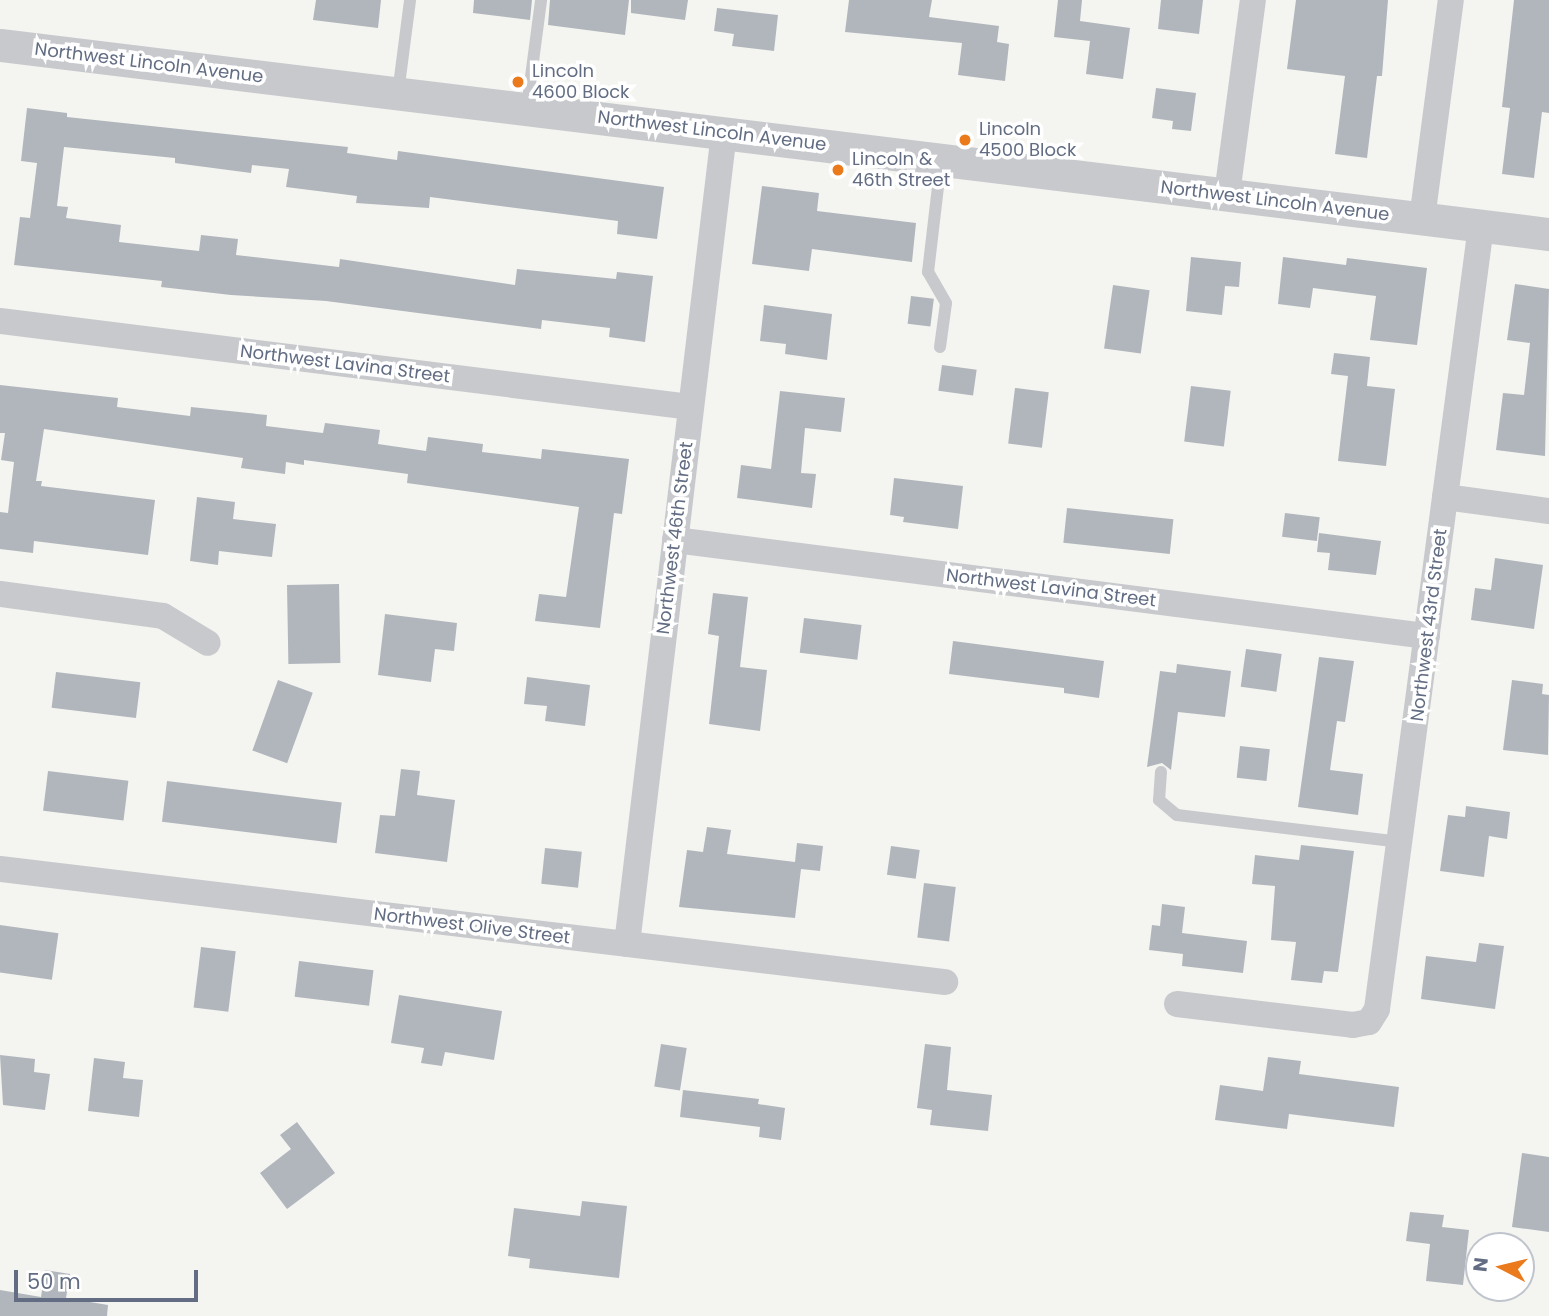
<!DOCTYPE html>
<html>
<head>
<meta charset="utf-8">
<style>
  body { margin:0 }
  #map { position:relative; width:1549px; height:1316px; overflow:hidden; background:#f4f5f0; font-family:Poppins,sans-serif }
  div>[style] { position:absolute }
  [style*='--x'] { left:calc(var(--x)*1px); top:calc(var(--y)*1px); width:calc(var(--w)*1px); rotate:calc(var(--a)*1deg) }
  .building>* { inset:0; background:#b1b6bc; transform-origin:0 0 }
  .service>* { height:12px; margin:-6px; padding:0 6px; transform-origin:6px; border-radius:6px; background:#c7c9cd }
  .minor>* { height:26px; margin:-13px; padding:0 13px; transform-origin:13px; border-radius:13px; background:#c7c9cd }
  .tertiary>* { height:33px; margin:-16.5px; padding:0 16.5px; transform-origin:16.5px; border-radius:16.5px; background:#c7c9cd }
  .dots>* { width:19px; height:19px; translate:-50% -50%; box-sizing:border-box; border:4px solid #fff; border-radius:50% }
  span { translate:-50% -50%; white-space:nowrap; text-align:center; line-height:1.15; -webkit-text-stroke:7px #fff; paint-order:stroke }
  .street-label { font-size:18px; color:#626d83 }
  .poi-label { font-size:18px; color:#626d83 }
  .left { translate:0 -50%; text-align:left }
  .north { position:absolute; left:1465px; top:1232px; width:70px; height:70px; box-sizing:border-box; background:#fff; border:2px solid #c0c5cd; border-radius:50%; rotate:277deg; font-size:19px; font-weight:700; line-height:28px; text-align:center; color:#626d83 }
  .north::after { content:''; display:block; margin:auto; width:24px; height:32px; background:#ea7a1b; clip-path:polygon(50% 0,100% 100%,50% 72%,0 100%) }
  .scale { position:absolute; left:14px; top:1270px; width:184px; height:32px; box-sizing:border-box; border:4px solid #626d83; border-top:0; padding-left:9px; font-size:21px; line-height:24px; white-space:nowrap; color:#626d83; -webkit-text-stroke:5px #fff; paint-order:stroke }
</style>
</head>
<body>
<div id="map">
  <div class="building">
    <i style="clip-path:polygon(316px 0,381px 0,378px 28px,313px 20px)"></i>
    <i style="clip-path:polygon(474px 0,532px 0,530px 20px,473px 13px)"></i>
    <i style="clip-path:polygon(550px 0,629px 0,625px 35px,548px 25px)"></i>
    <i style="clip-path:polygon(631px 0,688px 0,685px 20px,631px 13px)"></i>
    <i style="clip-path:polygon(849px 0,932px 0,929px 17px,999px 26px,997px 42px,1009px 44px,1005px 81px,958px 75px,962px 43px,845px 32px)"></i>
    <i style="clip-path:polygon(1058px 0,1082px 0,1080px 21px,1130px 28px,1123px 79px,1086px 74px,1090px 41px,1054px 37px)"></i>
    <i style="clip-path:polygon(1161px 0,1203px 0,1199px 34px,1158px 29px)"></i>
    <i style="clip-path:polygon(1296px 0,1388px 0,1382px 76px,1377px 76px,1367px 158px,1335px 154px,1345px 76px,1287px 69px)"></i>
    <i style="clip-path:polygon(1514px 0,1549px 0,1549px 113px,1542px 112px,1534px 178px,1502px 174px,1510px 108px,1502px 107px)"></i>
    <i style="clip-path:polygon(717px 8px,778px 15px,774px 51px,732px 46px,734px 34px,714px 31px)"></i>
    <i style="clip-path:polygon(1156px 88px,1196px 93px,1191px 131px,1172px 129px,1173px 121px,1152px 118px)"></i>
    <i style="clip-path:polygon(27px 108px,67px 113px,67px 117px,348px 147px,347px 153px,397px 160px,398px 151px,664px 187px,657px 239px,617px 234px,618px 221px,430px 197px,429px 208px,356px 203px,357px 196px,286px 187px,289px 169px,252px 165px,251px 173px,175px 163px,175px 158px,64px 147px,57px 206px,68px 207px,66px 218px,121px 225px,119px 242px,199px 251px,201px 235px,238px 239px,236px 255px,339px 267px,340px 259px,515px 285px,517px 269px,616px 279px,617px 272px,653px 276px,645px 342px,609px 337px,610px 328px,542px 320px,541px 329px,326px 301px,231px 295px,161px 287px,162px 281px,14px 265px,20px 217px,30px 218px,37px 163px,21px 161px)"></i>
    <i style="clip-path:polygon(762px 186px,819px 193px,817px 211px,916px 223px,912px 262px,812px 249px,809px 271px,752px 264px)"></i>
    <i style="clip-path:polygon(1191px 257px,1241px 262px,1239px 287px,1225px 286px,1222px 315px,1186px 311px)"></i>
    <i style="clip-path:polygon(1283px 257px,1346px 265px,1347px 258px,1427px 268px,1417px 345px,1370px 340px,1376px 296px,1313px 288px,1310px 308px,1278px 304px)"></i>
    <i style="clip-path:polygon(1515px 284px,1549px 289px,1545px 456px,1496px 450px,1503px 393px,1524px 395px,1530px 343px,1507px 340px)"></i>
    <i style="left:1113px;top:285px;width:37px;height:64px;rotate:8deg"></i>
    <i style="left:911px;top:296px;width:23px;height:28px;rotate:7deg"></i>
    <i style="clip-path:polygon(764px 305px,832px 314px,827px 360px,785px 354px,786px 344px,760px 341px)"></i>
    <i style="clip-path:polygon(1334px 353px,1370px 357px,1367px 386px,1395px 389px,1386px 466px,1338px 461px,1348px 376px,1331px 374px)"></i>
    <i style="left:942px;top:365px;width:35px;height:26px;rotate:8deg"></i>
    <i style="clip-path:polygon(0 385px,118px 398px,117px 407px,190px 416px,191px 407px,267px 415px,266px 426px,323px 433px,325px 423px,380px 430px,378px 444px,426px 451px,428px 437px,483px 444px,482px 452px,541px 459px,542px 449px,629px 459px,622px 514px,614px 513px,600px 628px,535px 621px,539px 594px,566px 597px,579px 507px,407px 483px,408px 474px,304px 460px,304px 465px,286px 462px,285px 474px,241px 468px,243px 458px,44px 429px,36px 481px,42px 481px,41px 486px,155px 500px,148px 555px,34px 541px,33px 553px,0 549px,0 512px,8px 513px,14px 462px,1px 460px,5px 433px,0 433px)"></i>
    <i style="left:1191px;top:386px;width:40px;height:56px;rotate:7deg"></i>
    <i style="left:1015px;top:388px;width:34px;height:56px;rotate:7deg"></i>
    <i style="clip-path:polygon(780px 391px,845px 398px,841px 432px,805px 428px,801px 473px,816px 474px,812px 508px,737px 498px,741px 465px,771px 469px)"></i>
    <i style="clip-path:polygon(894px 478px,963px 486px,958px 529px,903px 522px,904px 517px,890px 515px)"></i>
    <i style="clip-path:polygon(197px 497px,235px 502px,233px 519px,276px 524px,272px 557px,219px 551px,218px 565px,190px 561px)"></i>
    <i style="left:1067px;top:508px;width:107px;height:35px;rotate:6deg"></i>
    <i style="left:1285px;top:513px;width:35px;height:24px;rotate:7deg"></i>
    <i style="clip-path:polygon(1319px 533px,1381px 541px,1376px 575px,1328px 570px,1330px 553px,1317px 552px)"></i>
    <i style="clip-path:polygon(1495px 558px,1543px 565px,1534px 629px,1471px 620px,1475px 588px,1491px 590px)"></i>
    <i style="left:339px;top:584px;width:79px;height:52px;rotate:89deg"></i>
    <i style="clip-path:polygon(713px 593px,748px 597px,740px 667px,767px 670px,760px 731px,709px 724px,719px 636px,708px 634px)"></i>
    <i style="clip-path:polygon(385px 614px,457px 623px,454px 651px,435px 649px,431px 682px,378px 675px)"></i>
    <i style="left:804px;top:618px;width:58px;height:35px;rotate:7deg"></i>
    <i style="clip-path:polygon(953px 641px,1104px 661px,1099px 698px,1064px 693px,1064px 688px,949px 674px)"></i>
    <i style="left:1246px;top:649px;width:36px;height:38px;rotate:8deg"></i>
    <i style="clip-path:polygon(1319px 657px,1354px 661px,1345px 722px,1337px 721px,1330px 770px,1363px 774px,1358px 815px,1298px 807px)"></i>
    <i style="clip-path:polygon(1177px 664px,1231px 671px,1225px 717px,1178px 712px,1171px 770px,1162px 763px,1147px 767px,1160px 671px,1176px 673px)"></i>
    <i style="left:56px;top:672px;width:85px;height:36px;rotate:7deg"></i>
    <i style="clip-path:polygon(527px 677px,590px 685px,585px 726px,545px 721px,547px 706px,524px 704px)"></i>
    <i style="left:278px;top:680px;width:37px;height:75px;rotate:20deg"></i>
    <i style="clip-path:polygon(1512px 680px,1543px 684px,1542px 694px,1549px 695px,1548px 755px,1503px 750px)"></i>
    <i style="left:1240px;top:746px;width:30px;height:32px;rotate:6deg"></i>
    <i style="clip-path:polygon(401px 769px,420px 771px,417px 795px,455px 800px,447px 862px,375px 853px,380px 815px,395px 816px)"></i>
    <i style="left:48px;top:771px;width:81px;height:40px;rotate:7deg"></i>
    <i style="left:167px;top:781px;width:176px;height:41px;rotate:7deg"></i>
    <i style="clip-path:polygon(1466px 806px,1510px 812px,1507px 839px,1489px 836px,1484px 877px,1440px 871px,1448px 815px,1465px 817px)"></i>
    <i style="clip-path:polygon(707px 827px,731px 830px,727px 854px,795px 862px,797px 843px,823px 846px,820px 871px,801px 869px,795px 918px,679px 907px,687px 850px,703px 852px)"></i>
    <i style="clip-path:polygon(1301px 845px,1354px 851px,1338px 972px,1324px 971px,1322px 983px,1291px 980px,1296px 942px,1271px 940px,1275px 886px,1252px 884px,1255px 855px,1299px 860px)"></i>
    <i style="left:891px;top:846px;width:29px;height:29px;rotate:8deg"></i>
    <i style="left:545px;top:848px;width:37px;height:36px;rotate:6deg"></i>
    <i style="left:924px;top:883px;width:32px;height:55px;rotate:7deg"></i>
    <i style="clip-path:polygon(1162px 904px,1185px 907px,1182px 933px,1247px 941px,1243px 973px,1182px 966px,1183px 954px,1149px 950px,1152px 925px,1160px 926px)"></i>
    <i style="left:0;top:925px;width:59px;height:47px;rotate:8deg"></i>
    <i style="clip-path:polygon(1479px 943px,1504px 946px,1495px 1009px,1421px 999px,1426px 956px,1476px 962px)"></i>
    <i style="left:201px;top:947px;width:35px;height:61px;rotate:7deg"></i>
    <i style="left:299px;top:961px;width:75px;height:36px;rotate:7deg"></i>
    <i style="clip-path:polygon(399px 995px,502px 1011px,494px 1060px,445px 1052px,442px 1066px,421px 1063px,424px 1048px,391px 1043px)"></i>
    <i style="left:661px;top:1044px;width:26px;height:43px;rotate:9deg"></i>
    <i style="clip-path:polygon(925px 1044px,951px 1047px,947px 1090px,992px 1095px,988px 1131px,930px 1125px,932px 1110px,917px 1108px)"></i>
    <i style="clip-path:polygon(0 1055px,35px 1059px,34px 1072px,50px 1074px,45px 1110px,3px 1105px)"></i>
    <i style="clip-path:polygon(1268px 1057px,1301px 1061px,1299px 1074px,1399px 1087px,1394px 1127px,1289px 1114px,1287px 1129px,1215px 1120px,1220px 1085px,1263px 1091px)"></i>
    <i style="clip-path:polygon(94px 1058px,125px 1062px,123px 1078px,143px 1080px,139px 1117px,88px 1111px)"></i>
    <i style="clip-path:polygon(683px 1090px,759px 1099px,758px 1104px,785px 1108px,781px 1140px,759px 1137px,760px 1127px,680px 1117px)"></i>
    <i style="clip-path:polygon(297px 1122px,335px 1173px,287px 1209px,260px 1173px,291px 1149px,280px 1135px)"></i>
    <i style="clip-path:polygon(1522px 1153px,1549px 1157px,1549px 1232px,1512px 1227px)"></i>
    <i style="clip-path:polygon(582px 1201px,627px 1206px,619px 1278px,529px 1268px,530px 1259px,508px 1256px,514px 1208px,580px 1216px)"></i>
    <i style="clip-path:polygon(1410px 1212px,1444px 1215px,1442px 1227px,1469px 1230px,1463px 1285px,1426px 1281px,1430px 1244px,1406px 1241px)"></i>
    <i style="clip-path:polygon(45px 1270px,70px 1274px,66px 1298px,108px 1305px,107px 1316px,0 1316px,0 1290px,41px 1297px)"></i>
  </div>
  <div class="service">
    <i style="--x:398;--y:93;--w:94;--a:-82.6"></i>
    <i style="--x:527;--y:107;--w:108;--a:-82.5"></i>
    <i style="--x:940;--y:347;--w:44;--a:-82.2"></i>
    <i style="--x:946;--y:303;--w:36;--a:-120"></i>
    <i style="--x:928;--y:272;--w:112;--a:-83.3"></i>
    <i style="--x:1161;--y:772;--w:28;--a:94"></i>
    <i style="--x:1159;--y:800;--w:23;--a:40"></i>
    <i style="--x:1177;--y:815;--w:225;--a:6.9"></i>
  </div>
  <div class="minor">
    <i style="--x:1227;--y:194;--w:196;--a:-82.4"></i>
    <i style="--x:1422;--y:219;--w:221;--a:-82.5"></i>
    <i style="--x:0;--y:321;--w:695;--a:7.1"></i>
    <i style="--x:1445;--y:497;--w:105;--a:7.7"></i>
    <i style="--x:675;--y:540;--w:758;--a:7.28"></i>
    <i style="--x:0;--y:594;--w:164;--a:7.7"></i>
    <i style="--x:163;--y:616;--w:52;--a:31"></i>
    <i style="--x:0;--y:869;--w:952;--a:6.82"></i>
    <i style="--x:627;--y:944;--w:817;--a:-83.18"></i>
    <i style="--x:1177;--y:1004;--w:177;--a:6.8"></i>
    <i style="--x:1353;--y:1025;--w:16;--a:-11"></i>
    <i style="--x:1369;--y:1022;--w:15;--a:-58"></i>
    <i style="--x:1377;--y:1009;--w:790;--a:-82.43"></i>
  </div>
  <div class="tertiary">
    <i style="--x:0;--y:45;--w:1560;--a:6.96"></i>
  </div>
  <div class="dots">
    <i style="left:518px;top:82px;background:#ea7a1b"></i>
    <i style="left:965px;top:140px;background:#ea7a1b"></i>
    <i style="left:838px;top:170px;background:#ea7a1b"></i>
  </div>
  <div class="street-label">
    <span style="left:149px;top:63px;rotate:7deg">Northwest Lincoln Avenue</span>
    <span style="left:712px;top:131px;rotate:7deg">Northwest Lincoln Avenue</span>
    <span style="left:1275px;top:201px;rotate:7deg">Northwest Lincoln Avenue</span>
    <span style="left:345px;top:364px;rotate:7deg">Northwest Lavina Street</span>
    <span style="left:675px;top:538px;rotate:-83deg">Northwest 46th Street</span>
    <span style="left:1051px;top:588px;rotate:7deg">Northwest Lavina Street</span>
    <span style="left:1429px;top:625px;rotate:-83deg">Northwest 43rd Street</span>
    <span style="left:472px;top:926px;rotate:7deg">Northwest Olive Street</span>
  </div>
  <div class="poi-label">
    <span class="left" style="left:532px;top:82px">Lincoln<br>4600 Block</span>
    <span class="left" style="left:979px;top:140px">Lincoln<br>4500 Block</span>
    <span class="left" style="left:852px;top:170px">Lincoln &amp;<br>46th Street</span>
  </div>
  <div class="north">N</div>
  <div class="scale">50 m</div>
</div>
</body>
</html>
